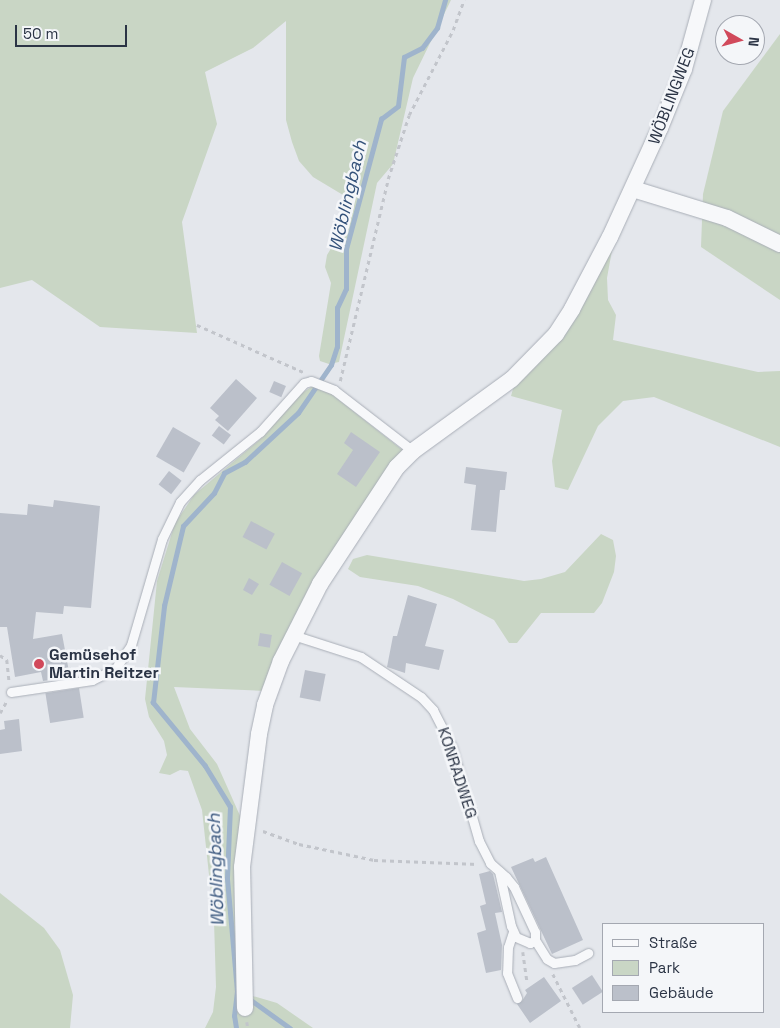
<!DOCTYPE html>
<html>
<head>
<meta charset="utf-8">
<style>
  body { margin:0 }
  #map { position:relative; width:780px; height:1028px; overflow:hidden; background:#e4e7ec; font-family:"Space Grotesk",sans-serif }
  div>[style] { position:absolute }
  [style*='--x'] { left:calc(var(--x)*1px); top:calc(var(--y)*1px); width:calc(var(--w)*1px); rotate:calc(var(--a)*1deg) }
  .green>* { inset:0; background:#c9d6c5 }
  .stream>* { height:4.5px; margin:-2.25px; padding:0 2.25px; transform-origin:2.25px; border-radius:2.25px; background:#9fb4cc }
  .building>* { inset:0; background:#bbc0ca; transform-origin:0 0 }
  .path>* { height:2.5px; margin-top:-1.25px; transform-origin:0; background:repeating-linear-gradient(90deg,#c2c5cb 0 4px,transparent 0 8px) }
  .roads { filter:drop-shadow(0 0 1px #a9aeb7) drop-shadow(0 0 1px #a9aeb7) }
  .lane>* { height:9px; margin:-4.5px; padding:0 4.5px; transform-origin:4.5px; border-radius:4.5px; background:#f7f8fa }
  .street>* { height:16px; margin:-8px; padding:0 8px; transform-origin:8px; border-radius:8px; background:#f7f8fa }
  .dots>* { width:14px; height:14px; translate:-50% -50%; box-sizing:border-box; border:2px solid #f4f6f9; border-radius:50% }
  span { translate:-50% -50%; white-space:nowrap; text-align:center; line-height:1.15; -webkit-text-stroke:5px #f4f6f9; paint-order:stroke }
  .street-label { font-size:16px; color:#2b3445 }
  .poi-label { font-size:16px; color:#2b3445; font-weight:700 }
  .left { translate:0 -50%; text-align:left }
  .water-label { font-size:18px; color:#34527a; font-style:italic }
  .legend { position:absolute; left:602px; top:923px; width:162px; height:90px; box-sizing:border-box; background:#f4f6f9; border:1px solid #a4a8b1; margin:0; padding:6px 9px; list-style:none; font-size:15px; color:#2b3445 }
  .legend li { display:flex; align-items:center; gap:10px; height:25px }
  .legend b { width:25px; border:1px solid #a4a8b1 }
  .north { position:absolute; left:715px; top:15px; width:50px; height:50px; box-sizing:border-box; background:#f4f6f9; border:1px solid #a4a8b1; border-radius:50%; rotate:97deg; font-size:14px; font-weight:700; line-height:20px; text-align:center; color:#2b3445 }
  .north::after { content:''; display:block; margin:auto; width:18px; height:22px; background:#d1495b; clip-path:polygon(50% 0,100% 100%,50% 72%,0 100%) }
  .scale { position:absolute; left:15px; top:25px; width:112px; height:22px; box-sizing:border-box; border:2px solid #2b3445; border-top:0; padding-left:6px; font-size:15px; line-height:18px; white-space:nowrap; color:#2b3445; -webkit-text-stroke:4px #f4f6f9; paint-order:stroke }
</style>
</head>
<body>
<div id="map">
  <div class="green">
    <i style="clip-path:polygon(0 0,451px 0,413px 78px,393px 164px,377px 183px,339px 362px,329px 364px,320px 361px,319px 356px,331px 283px,325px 267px,327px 255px,347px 222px,348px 206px,343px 195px,313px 177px,299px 161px,292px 142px,286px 120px,286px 21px,253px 48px,205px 72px,217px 124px,182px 222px,197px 333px,100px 327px,32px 280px,0 288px)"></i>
    <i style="clip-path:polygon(780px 34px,780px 300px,701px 247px,703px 194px,723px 111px)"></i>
    <i style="clip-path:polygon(614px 239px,607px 278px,608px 300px,616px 315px,613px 340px,758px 372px,780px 371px,780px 447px,654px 397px,623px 401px,598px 426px,568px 490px,555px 487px,552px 461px,562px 410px,511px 396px,515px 382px)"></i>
    <i style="clip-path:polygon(313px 386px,329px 392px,405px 452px,265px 691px,174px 687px,190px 729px,217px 764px,241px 818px,239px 992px,277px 1003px,313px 1028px,205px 1028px,213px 1012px,216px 987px,214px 921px,202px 810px,188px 771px,180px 770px,170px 775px,159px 773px,167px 755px,164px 741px,149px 717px,145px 699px,157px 581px,175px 523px,194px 495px,264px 436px,300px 394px)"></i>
    <i style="clip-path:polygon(601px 534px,613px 540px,616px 556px,614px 572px,602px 603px,594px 613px,541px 613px,517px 643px,509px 643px,494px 620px,453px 599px,418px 586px,360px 577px,348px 569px,353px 559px,367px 555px,524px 581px,541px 579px,565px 572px)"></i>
    <i style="clip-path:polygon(0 893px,44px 928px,60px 950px,73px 995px,70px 1028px,0 1028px)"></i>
  </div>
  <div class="stream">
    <i style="--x:251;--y:1000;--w:48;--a:35.7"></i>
    <i style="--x:236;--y:1028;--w:12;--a:-99"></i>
    <i style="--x:234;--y:1016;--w:25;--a:-83"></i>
    <i style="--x:237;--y:991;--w:113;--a:-95.1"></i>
    <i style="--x:227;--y:878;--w:71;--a:-87.6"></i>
    <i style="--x:230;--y:807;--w:48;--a:-121.4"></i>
    <i style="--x:205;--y:766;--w:82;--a:-129.5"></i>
    <i style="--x:153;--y:703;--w:98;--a:-83.5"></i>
    <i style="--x:164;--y:606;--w:82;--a:-76.6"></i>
    <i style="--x:183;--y:526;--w:45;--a:-46.8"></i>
    <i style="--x:214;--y:493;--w:22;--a:-63"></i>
    <i style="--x:224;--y:473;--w:24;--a:-28"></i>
    <i style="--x:245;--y:462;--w:72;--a:-42.8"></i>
    <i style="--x:298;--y:413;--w:58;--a:-55.5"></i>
    <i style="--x:331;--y:365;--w:19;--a:-72"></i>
    <i style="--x:337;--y:347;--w:39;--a:-90"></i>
    <i style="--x:337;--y:308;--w:21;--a:-65"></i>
    <i style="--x:346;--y:289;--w:40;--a:-90"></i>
    <i style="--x:346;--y:249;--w:135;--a:-74.9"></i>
    <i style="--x:381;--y:119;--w:21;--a:-37"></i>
    <i style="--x:398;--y:106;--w:49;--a:-83"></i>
    <i style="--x:404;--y:57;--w:20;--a:-27"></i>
    <i style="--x:422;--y:48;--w:25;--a:-53"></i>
    <i style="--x:437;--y:28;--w:29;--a:-74"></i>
  </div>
  <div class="building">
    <i style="clip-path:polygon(236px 379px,257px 398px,228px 431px,215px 420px,219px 416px,210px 408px)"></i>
    <i style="left:274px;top:381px;width:13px;height:12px;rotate:23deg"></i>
    <i style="left:219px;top:426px;width:15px;height:12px;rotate:37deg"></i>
    <i style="left:173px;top:427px;width:32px;height:34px;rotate:30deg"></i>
    <i style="clip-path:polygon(351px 432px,380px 452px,356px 487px,337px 474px,353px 450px,344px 443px)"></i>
    <i style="clip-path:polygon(466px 467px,507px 472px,505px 490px,500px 490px,496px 532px,471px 530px,476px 485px,464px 483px)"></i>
    <i style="left:169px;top:471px;width:16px;height:17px;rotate:38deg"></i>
    <i style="clip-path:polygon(54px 500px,100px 506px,91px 608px,64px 606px,63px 614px,36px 612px,33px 639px,62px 634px,70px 677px,43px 681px,41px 672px,15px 677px,7px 627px,0 627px,0 513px,27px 515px,28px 504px,53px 507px)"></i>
    <i style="left:251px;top:521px;width:27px;height:18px;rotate:28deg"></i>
    <i style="left:282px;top:562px;width:23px;height:26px;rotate:29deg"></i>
    <i style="clip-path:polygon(249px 578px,259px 584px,252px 595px,243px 590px)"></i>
    <i style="clip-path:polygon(408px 595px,437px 604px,425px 646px,444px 650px,439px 670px,406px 663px,405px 673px,387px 667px,393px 636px,397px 636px)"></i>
    <i style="left:260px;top:633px;width:12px;height:13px;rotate:9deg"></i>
    <i style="left:305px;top:670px;width:21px;height:28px;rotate:11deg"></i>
    <i style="left:79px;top:688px;width:30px;height:34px;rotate:81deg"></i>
    <i style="clip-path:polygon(19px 719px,22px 751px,0 754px,0 730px,5px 729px,4px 721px)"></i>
    <i style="clip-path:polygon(546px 857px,583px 940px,552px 954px,511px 867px,533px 858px,535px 862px)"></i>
    <i style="clip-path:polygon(490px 871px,493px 874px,502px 912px,495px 913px,502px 945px,501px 970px,486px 973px,477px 933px,486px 930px,480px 906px,486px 904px,479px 874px)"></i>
    <i style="left:592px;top:975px;width:20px;height:24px;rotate:57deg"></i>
    <i style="clip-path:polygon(544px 977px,561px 1001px,530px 1023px,517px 1004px,522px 1001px,527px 993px,525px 990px)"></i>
  </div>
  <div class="path">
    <i style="--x:197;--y:325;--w:116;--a:23.9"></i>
    <i style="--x:340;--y:381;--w:208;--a:-76.6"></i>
    <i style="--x:388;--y:179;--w:67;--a:-71.8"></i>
    <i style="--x:409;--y:115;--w:96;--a:-62.6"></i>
    <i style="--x:453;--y:30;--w:32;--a:-70"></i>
    <i style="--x:0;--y:655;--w:9;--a:36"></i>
    <i style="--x:7;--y:660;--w:20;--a:84"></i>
    <i style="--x:0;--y:713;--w:13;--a:-61"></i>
    <i style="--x:263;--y:831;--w:38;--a:20"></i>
    <i style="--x:299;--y:844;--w:77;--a:12"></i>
    <i style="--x:374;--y:860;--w:104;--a:2.2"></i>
    <i style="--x:523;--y:952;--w:30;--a:82"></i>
    <i style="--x:553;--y:974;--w:60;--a:63.4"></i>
    <i style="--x:247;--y:1022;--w:6;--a:81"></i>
  </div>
  <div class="roads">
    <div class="lane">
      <i style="--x:293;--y:635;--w:71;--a:17.9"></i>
      <i style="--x:361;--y:657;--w:72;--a:33.7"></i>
      <i style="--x:421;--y:697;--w:18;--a:47"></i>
      <i style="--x:433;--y:710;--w:42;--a:62.8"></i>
      <i style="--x:452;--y:747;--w:98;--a:74"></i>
      <i style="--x:479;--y:841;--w:25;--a:63"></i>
      <i style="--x:490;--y:863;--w:21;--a:41"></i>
      <i style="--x:506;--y:877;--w:13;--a:51"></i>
      <i style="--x:514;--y:887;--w:50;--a:65"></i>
      <i style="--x:535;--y:932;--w:8;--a:90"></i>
      <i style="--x:535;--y:940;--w:6;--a:149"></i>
      <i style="--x:530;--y:943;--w:15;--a:-157"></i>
      <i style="--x:516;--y:937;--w:12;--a:-114"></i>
      <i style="--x:511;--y:926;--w:56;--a:-102.3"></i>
      <i style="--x:11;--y:692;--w:82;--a:-8.4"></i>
      <i style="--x:92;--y:680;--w:25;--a:-26"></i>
      <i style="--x:115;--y:669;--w:29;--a:-56"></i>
      <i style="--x:131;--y:645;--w:110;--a:-73.7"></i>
      <i style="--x:162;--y:539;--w:41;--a:-64.1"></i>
      <i style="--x:180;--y:502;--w:30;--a:-48"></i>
      <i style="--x:200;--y:480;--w:77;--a:-38.7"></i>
      <i style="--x:260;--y:432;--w:66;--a:-48.1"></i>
      <i style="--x:304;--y:383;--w:7;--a:-16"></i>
      <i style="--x:311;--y:381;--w:25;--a:21"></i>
      <i style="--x:334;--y:390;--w:100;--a:37.7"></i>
      <i style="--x:513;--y:932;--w:16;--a:108"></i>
      <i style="--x:508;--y:947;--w:26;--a:92"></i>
      <i style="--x:507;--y:973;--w:27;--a:68"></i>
      <i style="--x:535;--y:940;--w:22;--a:58"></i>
      <i style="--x:547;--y:959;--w:8;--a:30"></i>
      <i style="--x:554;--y:963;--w:21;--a:-8"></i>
      <i style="--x:575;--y:960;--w:15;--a:-28"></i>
    </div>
    <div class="street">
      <i style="--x:633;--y:189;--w:98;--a:17.1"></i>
      <i style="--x:727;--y:218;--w:59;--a:26.1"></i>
      <i style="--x:245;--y:1008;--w:141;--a:-91.2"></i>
      <i style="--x:242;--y:867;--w:134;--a:-82.7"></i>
      <i style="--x:259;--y:734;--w:30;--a:-78"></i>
      <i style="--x:265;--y:705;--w:47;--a:-70"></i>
      <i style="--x:281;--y:661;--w:86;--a:-63.1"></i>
      <i style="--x:320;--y:584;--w:140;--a:-56.7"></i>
      <i style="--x:397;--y:467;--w:23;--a:-45"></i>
      <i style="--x:413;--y:451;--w:122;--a:-36"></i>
      <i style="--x:512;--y:379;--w:63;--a:-45.6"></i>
      <i style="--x:556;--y:334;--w:30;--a:-57"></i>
      <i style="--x:572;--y:309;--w:81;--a:-62.2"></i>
      <i style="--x:610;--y:237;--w:120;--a:-65.4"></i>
      <i style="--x:660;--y:128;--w:64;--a:-67.9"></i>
      <i style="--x:684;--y:69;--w:72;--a:-74.6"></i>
    </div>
  </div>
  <div class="dots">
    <i style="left:39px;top:664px;background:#d1495b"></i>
  </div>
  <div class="street-label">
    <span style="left:672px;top:96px;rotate:-69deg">WÖBLINGWEG</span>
    <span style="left:457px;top:773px;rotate:72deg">KONRADWEG</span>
  </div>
  <div class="poi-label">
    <span class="left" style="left:49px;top:664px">Gemüsehof<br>Martin Reitzer</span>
  </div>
  <div class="water-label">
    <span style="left:348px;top:196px;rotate:-77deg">Wöblingbach</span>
    <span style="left:216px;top:870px;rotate:-92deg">Wöblingbach</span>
  </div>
  <ul class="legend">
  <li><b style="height:6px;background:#f7f8fa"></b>Straße</li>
  <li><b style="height:14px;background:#c9d6c5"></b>Park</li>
  <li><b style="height:14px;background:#bbc0ca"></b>Gebäude</li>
  </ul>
  <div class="north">N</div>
  <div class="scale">50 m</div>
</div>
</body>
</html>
